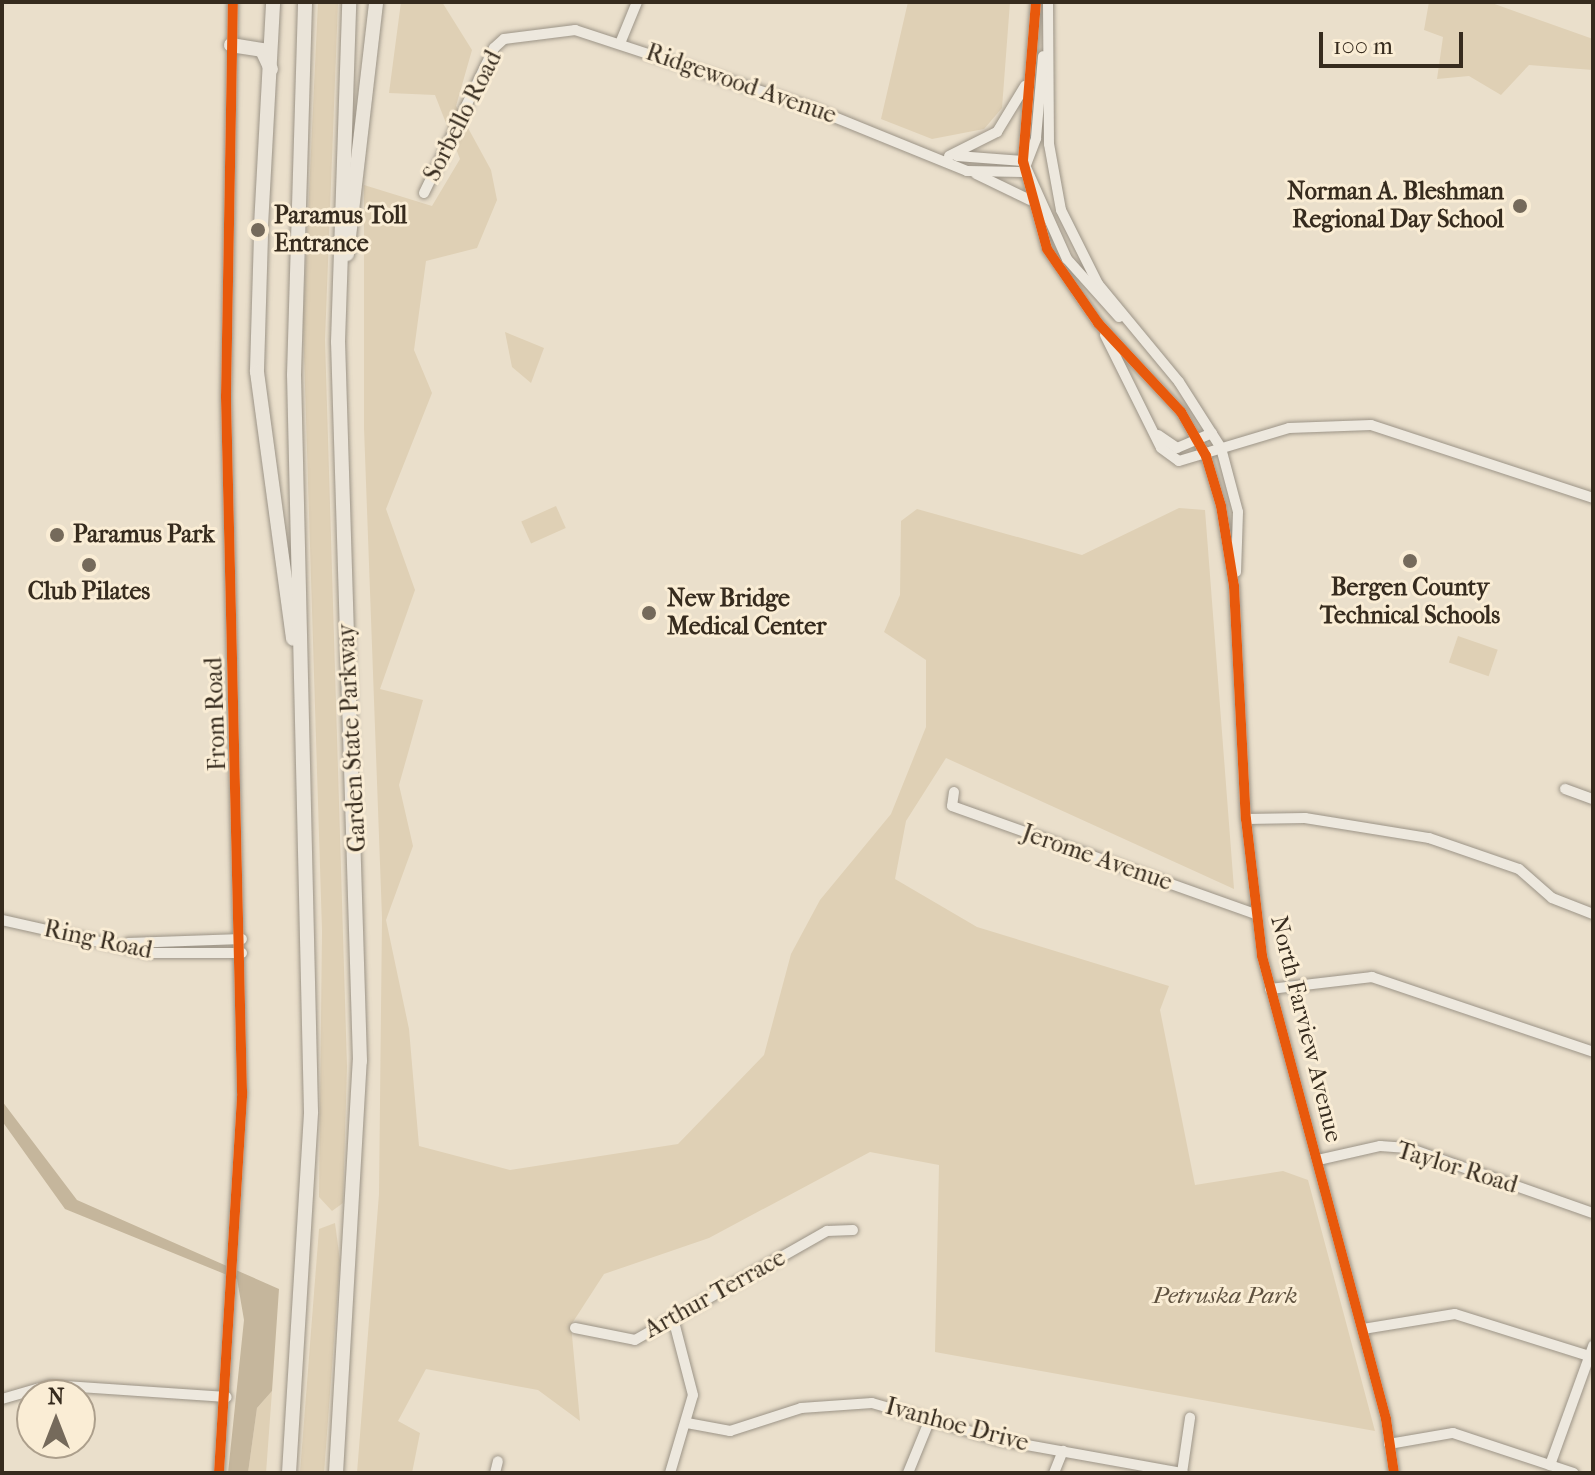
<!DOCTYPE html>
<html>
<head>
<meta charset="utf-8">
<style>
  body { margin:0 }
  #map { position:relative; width:1595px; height:1475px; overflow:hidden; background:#eadfcb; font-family:"IM FELL French Canon",serif }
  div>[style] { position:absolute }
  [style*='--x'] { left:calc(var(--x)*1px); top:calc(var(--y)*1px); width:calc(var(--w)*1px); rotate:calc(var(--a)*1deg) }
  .green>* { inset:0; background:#dfd0b5; transform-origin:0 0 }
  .water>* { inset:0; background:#c5b69c }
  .roads { filter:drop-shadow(0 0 2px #9c9487) drop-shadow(0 0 2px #9c9487) }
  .minor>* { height:10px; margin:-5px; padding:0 5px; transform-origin:5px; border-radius:5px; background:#ede8de }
  .highway>* { height:14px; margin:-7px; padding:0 7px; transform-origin:7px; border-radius:7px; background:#eae4d9 }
  .cycleway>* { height:10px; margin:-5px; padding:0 5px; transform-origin:5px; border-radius:5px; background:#e8590c }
  .dots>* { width:22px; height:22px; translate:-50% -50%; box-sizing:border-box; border:4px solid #faedd5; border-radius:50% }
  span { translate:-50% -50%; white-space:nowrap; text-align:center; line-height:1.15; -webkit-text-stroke:6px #faedd5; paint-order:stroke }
  .street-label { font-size:24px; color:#362b1e }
  .poi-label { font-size:24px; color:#362b1e; font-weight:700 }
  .right { translate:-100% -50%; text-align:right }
  .left { translate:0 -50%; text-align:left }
  .park-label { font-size:24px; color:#5e513f; font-style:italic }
  .frame { position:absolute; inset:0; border:4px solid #362b1e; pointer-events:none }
  .north { position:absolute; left:16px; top:1379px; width:80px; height:80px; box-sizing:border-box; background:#faedd5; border:2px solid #ac9f8c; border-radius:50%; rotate:0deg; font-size:22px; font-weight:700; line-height:32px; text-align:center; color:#362b1e }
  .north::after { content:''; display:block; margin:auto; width:28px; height:36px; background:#756a5b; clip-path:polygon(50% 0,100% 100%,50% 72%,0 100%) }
  .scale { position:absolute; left:1319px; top:32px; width:144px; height:36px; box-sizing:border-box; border:4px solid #362b1e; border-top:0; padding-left:10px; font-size:24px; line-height:28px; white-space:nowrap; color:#362b1e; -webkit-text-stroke:6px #faedd5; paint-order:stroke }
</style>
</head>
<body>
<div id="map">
  <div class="green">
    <i style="clip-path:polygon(318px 2px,338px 2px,325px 340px,347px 1067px,343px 1203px,332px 1211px,319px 1197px,322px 931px,303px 321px)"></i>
    <i style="clip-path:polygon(401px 2px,442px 2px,472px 50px,456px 106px,491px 170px,497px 200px,477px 248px,426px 261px,414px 350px,432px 393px,386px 509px,415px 590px,380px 689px,423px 700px,399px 785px,413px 846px,386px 920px,409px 1029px,419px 1146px,510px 1170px,678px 1144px,764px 1055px,791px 954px,820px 900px,891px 814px,926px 727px,926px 660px,884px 632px,900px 595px,901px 521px,917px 509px,1082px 555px,1179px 508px,1205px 510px,1234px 889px,946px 758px,906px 821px,895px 879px,977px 927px,1169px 986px,1160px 1010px,1195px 1185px,1283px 1171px,1308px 1180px,1375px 1431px,935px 1352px,939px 1165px,870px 1152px,709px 1238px,604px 1274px,571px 1325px,580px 1421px,538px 1390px,426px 1369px,398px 1421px,420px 1433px,412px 1473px,357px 1473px,379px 1194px,382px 918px,364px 428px,364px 185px,432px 206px,460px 159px,435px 95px,389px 93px)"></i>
    <i style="clip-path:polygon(908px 2px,1010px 2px,1002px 108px,984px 129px,932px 139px,881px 119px)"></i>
    <i style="clip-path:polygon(1429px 2px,1489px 2px,1593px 39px,1593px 70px,1529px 65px,1501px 95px,1469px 76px,1437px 79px,1443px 37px,1424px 30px)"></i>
    <i style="clip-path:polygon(505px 332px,544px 348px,531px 383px,512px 367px)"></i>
    <i style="left:556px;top:506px;width:24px;height:38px;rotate:66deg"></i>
    <i style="left:1458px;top:636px;width:42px;height:28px;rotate:19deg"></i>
    <i style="clip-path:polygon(335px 1223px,340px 1261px,324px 1473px,300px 1473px,319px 1229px)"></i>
    <i style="clip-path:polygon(272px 1391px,266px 1473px,248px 1473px,257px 1408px)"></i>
  </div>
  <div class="water">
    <i style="clip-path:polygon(2px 1101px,77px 1200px,279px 1289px,272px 1391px,257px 1408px,248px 1473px,228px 1473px,244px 1320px,237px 1279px,65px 1209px,2px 1121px)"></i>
  </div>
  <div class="roads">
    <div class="minor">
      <i style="--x:1036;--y:2;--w:160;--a:94.7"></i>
      <i style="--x:1023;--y:161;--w:91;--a:74.7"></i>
      <i style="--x:1047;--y:249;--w:90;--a:55.4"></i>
      <i style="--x:1098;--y:323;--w:122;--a:47"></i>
      <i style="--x:1181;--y:412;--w:51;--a:60.4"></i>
      <i style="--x:1206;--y:456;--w:52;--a:73.3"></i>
      <i style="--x:1221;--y:506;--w:81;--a:80.8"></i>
      <i style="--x:1234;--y:586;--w:233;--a:87.1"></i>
      <i style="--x:1246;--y:819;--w:138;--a:83.3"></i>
      <i style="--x:1262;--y:956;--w:479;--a:75"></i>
      <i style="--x:1386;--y:1419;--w:55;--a:81.6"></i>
      <i style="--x:1048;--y:2;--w:142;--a:89.6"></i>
      <i style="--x:1049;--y:144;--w:67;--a:79.7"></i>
      <i style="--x:1061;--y:210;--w:83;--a:63.4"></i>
      <i style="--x:1098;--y:284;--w:127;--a:50.4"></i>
      <i style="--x:1179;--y:382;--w:78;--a:57.5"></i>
      <i style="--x:1221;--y:448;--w:66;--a:75.1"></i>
      <i style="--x:1238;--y:512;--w:60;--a:91.9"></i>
      <i style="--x:621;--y:41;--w:42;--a:-67.7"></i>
      <i style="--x:949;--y:156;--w:54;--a:-26.6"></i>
      <i style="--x:997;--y:132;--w:54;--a:-58.7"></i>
      <i style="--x:957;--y:156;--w:66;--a:4.3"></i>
      <i style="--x:1024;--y:163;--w:105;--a:65.9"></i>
      <i style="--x:1067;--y:259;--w:78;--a:48.1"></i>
      <i style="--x:1024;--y:170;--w:34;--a:-69"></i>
      <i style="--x:1036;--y:138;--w:82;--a:-85.1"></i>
      <i style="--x:976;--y:174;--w:60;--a:25.7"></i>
      <i style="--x:424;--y:193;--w:161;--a:-64.2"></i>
      <i style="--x:494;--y:48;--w:13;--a:-42"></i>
      <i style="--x:504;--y:39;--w:72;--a:-7.2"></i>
      <i style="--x:575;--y:30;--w:250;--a:18.2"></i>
      <i style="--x:812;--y:108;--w:167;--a:22.1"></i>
      <i style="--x:967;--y:171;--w:56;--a:1"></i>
      <i style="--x:1105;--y:335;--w:126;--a:63.6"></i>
      <i style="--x:1161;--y:448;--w:22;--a:36"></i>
      <i style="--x:1179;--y:461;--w:115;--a:-16.7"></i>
      <i style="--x:1289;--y:428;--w:82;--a:-2.1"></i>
      <i style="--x:1371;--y:425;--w:234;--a:18.2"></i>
      <i style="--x:1158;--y:435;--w:23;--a:34"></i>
      <i style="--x:1177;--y:448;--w:38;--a:-23"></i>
      <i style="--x:1565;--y:789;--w:30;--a:20"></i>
      <i style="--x:954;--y:792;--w:14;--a:98"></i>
      <i style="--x:952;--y:806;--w:323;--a:19.6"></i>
      <i style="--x:1246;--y:819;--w:59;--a:-1"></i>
      <i style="--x:1305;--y:818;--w:126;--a:9.2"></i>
      <i style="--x:1429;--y:838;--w:95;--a:19"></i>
      <i style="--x:1519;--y:869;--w:44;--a:41.3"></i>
      <i style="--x:1552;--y:898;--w:44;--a:21.3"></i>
      <i style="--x:2;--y:920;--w:151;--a:12.7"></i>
      <i style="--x:149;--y:953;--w:93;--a:0"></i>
      <i style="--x:128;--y:943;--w:114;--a:-2"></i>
      <i style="--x:1270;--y:989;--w:103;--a:-6.7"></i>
      <i style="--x:1372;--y:977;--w:233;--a:18.7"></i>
      <i style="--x:1318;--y:1160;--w:64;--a:-12.7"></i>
      <i style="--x:1380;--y:1146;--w:28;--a:4"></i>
      <i style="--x:1408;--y:1148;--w:196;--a:19.4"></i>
      <i style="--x:575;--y:1328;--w:61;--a:11.3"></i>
      <i style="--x:635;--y:1340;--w:221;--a:-29.6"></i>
      <i style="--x:827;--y:1231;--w:26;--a:-2"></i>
      <i style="--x:1363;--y:1329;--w:93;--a:-9.3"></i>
      <i style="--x:1455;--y:1314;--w:140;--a:17.4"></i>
      <i style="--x:2;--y:1399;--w:50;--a:-16.3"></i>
      <i style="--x:50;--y:1385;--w:177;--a:3.9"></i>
      <i style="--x:687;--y:1423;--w:44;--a:10.5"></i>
      <i style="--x:730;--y:1431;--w:75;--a:-17.9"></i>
      <i style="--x:801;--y:1408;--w:71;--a:-4"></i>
      <i style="--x:872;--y:1403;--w:132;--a:16.2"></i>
      <i style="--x:999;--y:1440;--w:187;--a:10.2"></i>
      <i style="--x:1389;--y:1444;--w:65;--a:-9.8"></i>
      <i style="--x:1453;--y:1433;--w:127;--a:18.3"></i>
      <i style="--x:1550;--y:1465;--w:127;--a:-70.1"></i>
      <i style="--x:219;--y:1473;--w:382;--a:-86.5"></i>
      <i style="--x:242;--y:1092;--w:696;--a:-91.32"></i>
      <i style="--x:226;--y:396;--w:394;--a:-89"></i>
      <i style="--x:495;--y:1473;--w:12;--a:-76"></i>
      <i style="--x:670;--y:1473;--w:81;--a:-73.6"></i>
      <i style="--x:693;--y:1395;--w:80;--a:-104.6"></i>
      <i style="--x:908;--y:1473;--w:58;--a:-67.8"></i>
      <i style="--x:1054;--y:1473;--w:24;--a:-68"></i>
      <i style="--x:1182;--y:1473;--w:56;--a:-81.7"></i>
    </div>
    <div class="highway">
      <i style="--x:231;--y:45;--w:31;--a:9"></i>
      <i style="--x:262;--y:50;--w:21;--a:65"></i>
      <i style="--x:261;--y:226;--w:224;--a:-86.9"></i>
      <i style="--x:261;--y:235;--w:137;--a:91.7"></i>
      <i style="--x:257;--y:372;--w:269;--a:82.3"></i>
      <i style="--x:347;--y:254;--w:254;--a:-83.4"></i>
      <i style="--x:289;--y:1473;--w:362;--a:-86.5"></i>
      <i style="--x:311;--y:1112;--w:737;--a:-91.32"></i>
      <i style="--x:294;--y:375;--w:373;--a:-88.3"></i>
      <i style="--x:336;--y:1473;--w:413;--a:-86.7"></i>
      <i style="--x:360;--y:1061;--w:719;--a:-91.75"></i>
      <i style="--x:338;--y:342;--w:340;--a:-88.1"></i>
    </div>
  </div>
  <div class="cycleway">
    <i style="--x:1036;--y:2;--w:160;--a:94.7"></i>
    <i style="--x:1023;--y:161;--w:91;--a:74.7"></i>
    <i style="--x:1047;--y:249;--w:90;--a:55.4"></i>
    <i style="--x:1098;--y:323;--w:122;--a:47"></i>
    <i style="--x:1181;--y:412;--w:51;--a:60.4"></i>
    <i style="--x:1206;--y:456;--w:52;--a:73.3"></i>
    <i style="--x:1221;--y:506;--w:81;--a:80.8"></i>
    <i style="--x:1234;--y:586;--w:233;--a:87.1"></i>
    <i style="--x:1246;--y:819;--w:138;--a:83.3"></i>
    <i style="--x:1262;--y:956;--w:479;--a:75"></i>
    <i style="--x:1386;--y:1419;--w:55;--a:81.6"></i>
    <i style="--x:219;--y:1473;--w:382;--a:-86.5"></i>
    <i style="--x:242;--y:1092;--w:696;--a:-91.32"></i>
    <i style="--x:226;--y:396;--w:394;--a:-89"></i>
  </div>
  <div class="dots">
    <i style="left:1520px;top:206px;background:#756a5b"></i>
    <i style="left:258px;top:230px;background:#756a5b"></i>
    <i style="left:57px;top:535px;background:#756a5b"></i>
    <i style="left:1410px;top:561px;background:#756a5b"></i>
    <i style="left:89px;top:565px;background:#756a5b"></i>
    <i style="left:649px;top:613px;background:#756a5b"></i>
  </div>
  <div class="street-label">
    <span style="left:741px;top:84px;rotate:19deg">Ridgewood Avenue</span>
    <span style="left:463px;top:116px;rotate:-63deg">Sorbello Road</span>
    <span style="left:216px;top:714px;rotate:-92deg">From Road</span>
    <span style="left:352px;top:738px;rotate:-93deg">Garden State Parkway</span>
    <span style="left:1097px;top:858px;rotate:19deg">Jerome Avenue</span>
    <span style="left:98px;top:940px;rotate:12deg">Ring Road</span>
    <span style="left:1306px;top:1029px;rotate:76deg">North Farview Avenue</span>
    <span style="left:1457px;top:1168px;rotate:17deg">Taylor Road</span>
    <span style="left:715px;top:1294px;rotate:-29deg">Arthur Terrace</span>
    <span style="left:957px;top:1425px;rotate:15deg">Ivanhoe Drive</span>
  </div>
  <div class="poi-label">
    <span class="right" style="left:1504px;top:206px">Norman A. Bleshman<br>Regional Day School</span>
    <span class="left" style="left:274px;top:230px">Paramus Toll<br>Entrance</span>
    <span class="left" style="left:73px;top:535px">Paramus Park</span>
    <span style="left:1410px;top:602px">Bergen County<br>Technical Schools</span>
    <span style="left:89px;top:592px">Club Pilates</span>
    <span class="left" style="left:667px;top:613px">New Bridge<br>Medical Center</span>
  </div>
  <div class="park-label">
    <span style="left:1225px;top:1296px">Petruska Park</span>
  </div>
  <div class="frame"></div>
  <div class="north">N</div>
  <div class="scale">100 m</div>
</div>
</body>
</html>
